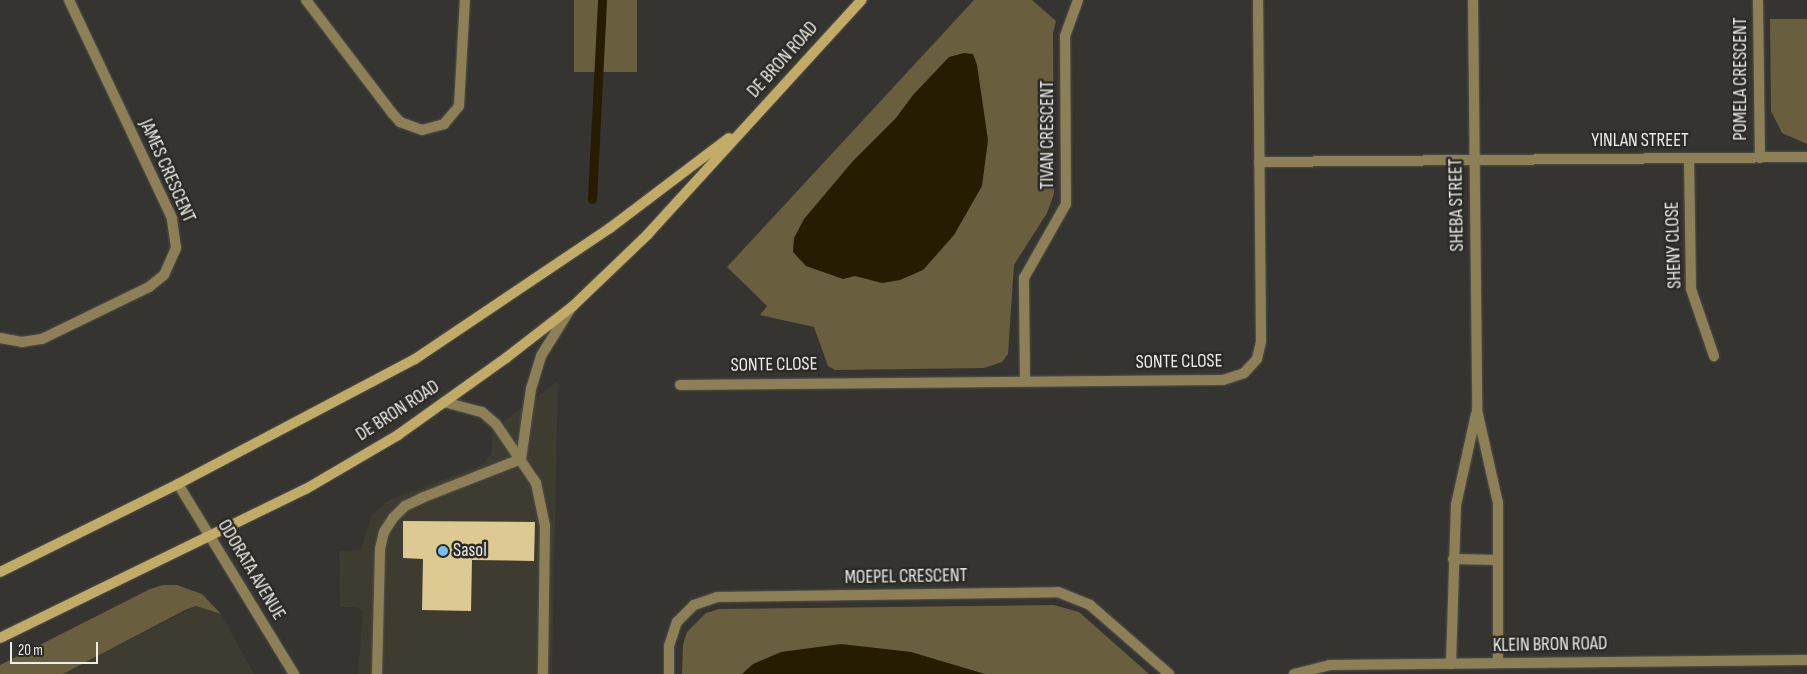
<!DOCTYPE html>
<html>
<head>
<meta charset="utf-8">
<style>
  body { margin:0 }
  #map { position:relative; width:1807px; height:674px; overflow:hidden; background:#353430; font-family:"Sofia Sans Condensed",sans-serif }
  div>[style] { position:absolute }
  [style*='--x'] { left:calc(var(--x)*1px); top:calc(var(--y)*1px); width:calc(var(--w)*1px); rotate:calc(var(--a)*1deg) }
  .built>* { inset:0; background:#3e3b31 }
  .green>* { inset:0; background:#695e3d; transform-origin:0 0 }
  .water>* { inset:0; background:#251c01 }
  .stream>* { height:9px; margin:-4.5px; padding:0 4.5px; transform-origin:4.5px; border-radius:4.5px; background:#251c01 }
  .building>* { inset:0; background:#dcca92 }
  .roads { filter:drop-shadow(0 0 1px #52524e) drop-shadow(0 0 1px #52524e) }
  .lane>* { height:10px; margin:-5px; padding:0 5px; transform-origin:5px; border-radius:5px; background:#8e8056 }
  .street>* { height:10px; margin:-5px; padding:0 5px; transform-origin:5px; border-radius:5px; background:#8e8056 }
  .secondary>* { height:10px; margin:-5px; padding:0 5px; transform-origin:5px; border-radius:5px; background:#c1ab66 }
  .dots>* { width:14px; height:14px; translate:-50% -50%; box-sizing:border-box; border:2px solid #2b2a26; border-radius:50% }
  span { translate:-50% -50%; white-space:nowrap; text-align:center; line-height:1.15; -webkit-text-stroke:5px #2b2a26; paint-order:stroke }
  .street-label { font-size:19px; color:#ededea }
  .poi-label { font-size:19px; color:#ededea }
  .left { translate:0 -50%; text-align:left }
  .scale { position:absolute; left:10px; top:642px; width:88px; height:22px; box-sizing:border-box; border:2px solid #ededea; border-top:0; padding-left:6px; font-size:15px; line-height:18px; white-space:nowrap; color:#ededea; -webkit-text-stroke:4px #2b2a26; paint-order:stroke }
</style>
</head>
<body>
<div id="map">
  <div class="built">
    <i style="clip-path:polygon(558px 381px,552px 674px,358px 674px,363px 612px,357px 607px,340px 607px,339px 551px,361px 550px,371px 516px,389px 500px,483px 464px,492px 453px,492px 430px)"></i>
    <i style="clip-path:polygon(196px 606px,221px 614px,254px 674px,63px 674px)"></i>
  </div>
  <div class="green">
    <i style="left:574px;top:0;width:63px;height:72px"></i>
    <i style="clip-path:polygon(974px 0,1032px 0,1056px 21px,1053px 33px,1054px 194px,1047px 213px,1014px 265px,1008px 354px,1002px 362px,984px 368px,835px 370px,828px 366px,814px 327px,760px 315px,767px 306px,727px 267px)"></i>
    <i style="clip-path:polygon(1770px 19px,1807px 19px,1807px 144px,1782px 133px,1771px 111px)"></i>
    <i style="clip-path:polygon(163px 585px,177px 585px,202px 594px,221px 614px,196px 606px,185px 610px,63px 674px,0 674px,0 665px,150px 589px)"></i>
    <i style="clip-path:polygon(1054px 605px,1079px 612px,1149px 674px,682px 674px,683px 644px,687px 632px,706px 613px,719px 609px)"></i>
  </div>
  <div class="water">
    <i style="clip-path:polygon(964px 53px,973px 54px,977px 65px,988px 140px,982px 186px,954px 235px,923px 270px,900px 280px,882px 283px,855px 276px,843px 279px,806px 266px,793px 252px,794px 238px,804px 219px,853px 161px,896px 118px,913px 95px,949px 57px)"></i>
    <i style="clip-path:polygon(841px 644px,911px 652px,985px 674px,742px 674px,753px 664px,781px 652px)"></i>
  </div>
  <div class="stream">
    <i style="--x:592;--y:199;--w:199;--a:-87.1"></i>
  </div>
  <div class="building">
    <i style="clip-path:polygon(403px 521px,535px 522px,534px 561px,472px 560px,471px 611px,422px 610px,423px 559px,403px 558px)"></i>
  </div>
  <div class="roads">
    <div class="lane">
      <i style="--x:444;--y:402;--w:39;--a:15"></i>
      <i style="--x:482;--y:412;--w:18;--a:41"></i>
      <i style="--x:496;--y:424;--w:71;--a:55.9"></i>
      <i style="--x:536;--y:483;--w:44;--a:78.2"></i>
      <i style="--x:545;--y:526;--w:148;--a:90.8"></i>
      <i style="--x:521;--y:459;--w:71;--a:-81.9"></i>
      <i style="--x:531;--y:389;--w:34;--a:-73"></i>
      <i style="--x:541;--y:356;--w:57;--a:-58"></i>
      <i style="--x:377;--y:674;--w:125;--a:-88.6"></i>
      <i style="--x:380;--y:549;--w:17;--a:-77"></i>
      <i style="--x:384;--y:532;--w:17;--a:-57"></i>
      <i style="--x:393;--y:518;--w:17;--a:-45"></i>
      <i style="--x:405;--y:506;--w:21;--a:-25"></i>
      <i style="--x:424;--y:497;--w:104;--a:-21.4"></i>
    </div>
    <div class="street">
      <i style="--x:306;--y:0;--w:142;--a:52.7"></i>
      <i style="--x:392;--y:113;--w:12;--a:48"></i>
      <i style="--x:400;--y:122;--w:23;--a:20"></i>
      <i style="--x:422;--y:130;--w:23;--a:-15"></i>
      <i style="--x:444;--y:124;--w:23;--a:-50"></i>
      <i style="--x:459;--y:106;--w:106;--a:-86.8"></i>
      <i style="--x:1473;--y:0;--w:410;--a:89.4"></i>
      <i style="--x:1477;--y:410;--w:95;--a:77.3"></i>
      <i style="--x:1498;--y:503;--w:160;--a:90"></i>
      <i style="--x:1758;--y:0;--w:158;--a:89.3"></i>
      <i style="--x:1689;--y:158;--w:131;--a:89.1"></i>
      <i style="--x:1691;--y:289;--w:71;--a:71.1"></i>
      <i style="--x:1259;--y:162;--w:548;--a:-0.52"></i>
      <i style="--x:0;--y:338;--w:22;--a:10"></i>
      <i style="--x:22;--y:342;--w:20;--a:-9"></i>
      <i style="--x:42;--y:339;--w:119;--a:-25.9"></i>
      <i style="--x:149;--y:287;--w:19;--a:-39"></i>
      <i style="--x:164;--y:275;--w:30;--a:-66"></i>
      <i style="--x:176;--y:248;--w:30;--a:-98"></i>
      <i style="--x:172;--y:218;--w:241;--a:-115.3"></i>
      <i style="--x:1025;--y:380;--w:102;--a:-90.6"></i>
      <i style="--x:1024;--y:278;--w:85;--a:-60.4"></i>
      <i style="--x:1066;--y:204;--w:168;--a:-90.3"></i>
      <i style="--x:1065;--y:36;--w:38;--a:-70"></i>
      <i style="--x:680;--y:385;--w:543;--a:-0.53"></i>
      <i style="--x:1223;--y:380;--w:22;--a:-18"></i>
      <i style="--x:1244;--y:373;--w:19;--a:-47"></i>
      <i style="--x:1257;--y:359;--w:18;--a:-77"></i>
      <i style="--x:1261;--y:341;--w:341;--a:-90.5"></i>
      <i style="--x:178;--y:484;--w:223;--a:58.6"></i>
      <i style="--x:1453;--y:559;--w:45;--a:1.3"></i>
      <i style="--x:1451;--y:664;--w:159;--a:-88.2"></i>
      <i style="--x:1456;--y:505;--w:93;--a:-77.6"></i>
      <i style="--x:669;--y:674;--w:28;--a:-90"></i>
      <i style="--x:669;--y:646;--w:25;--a:-72"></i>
      <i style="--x:677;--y:622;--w:24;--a:-45"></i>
      <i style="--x:694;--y:605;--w:24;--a:-19"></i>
      <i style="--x:717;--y:597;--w:341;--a:-0.8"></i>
      <i style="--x:1058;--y:592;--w:35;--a:22"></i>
      <i style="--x:1090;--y:605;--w:105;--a:41.1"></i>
      <i style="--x:1294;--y:674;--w:36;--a:-14"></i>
      <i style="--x:1329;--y:665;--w:478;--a:-0.6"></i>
    </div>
    <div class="secondary">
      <i style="--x:0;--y:572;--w:199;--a:-26.3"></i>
      <i style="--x:178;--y:484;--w:268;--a:-27.8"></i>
      <i style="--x:415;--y:359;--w:235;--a:-33.9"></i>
      <i style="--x:610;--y:228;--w:149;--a:-37.1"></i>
      <i style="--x:0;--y:638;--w:340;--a:-26"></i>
      <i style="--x:306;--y:489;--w:107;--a:-30.4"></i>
      <i style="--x:398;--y:435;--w:133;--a:-35.5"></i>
      <i style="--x:506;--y:358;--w:85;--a:-37.8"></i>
      <i style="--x:573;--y:306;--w:104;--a:-43.8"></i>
      <i style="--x:648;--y:234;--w:317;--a:-47.6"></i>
    </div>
  </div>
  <div class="dots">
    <i style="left:443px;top:551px;background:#75c0f6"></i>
  </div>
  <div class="street-label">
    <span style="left:783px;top:60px;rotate:-48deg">DE BRON ROAD</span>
    <span style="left:1741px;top:79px;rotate:-90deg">POMELA CRESCENT</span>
    <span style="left:1048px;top:135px;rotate:-90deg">TIVAN CRESCENT</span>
    <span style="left:1640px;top:141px">YINLAN STREET</span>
    <span style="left:167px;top:171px;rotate:66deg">JAMES CRESCENT</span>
    <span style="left:1457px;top:205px;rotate:-91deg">SHEBA STREET</span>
    <span style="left:1674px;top:245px;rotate:-92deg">SHENY CLOSE</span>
    <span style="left:1179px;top:362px;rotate:-1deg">SONTE CLOSE</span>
    <span style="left:774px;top:365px;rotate:-1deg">SONTE CLOSE</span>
    <span style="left:398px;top:411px;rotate:-33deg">DE BRON ROAD</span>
    <span style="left:251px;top:570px;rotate:59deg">ODORATA AVENUE</span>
    <span style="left:906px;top:577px;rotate:-1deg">MOEPEL CRESCENT</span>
    <span style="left:1550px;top:645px;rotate:-1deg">KLEIN BRON ROAD</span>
  </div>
  <div class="poi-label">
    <span class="left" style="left:453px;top:551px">Sasol</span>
  </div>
  <div class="scale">20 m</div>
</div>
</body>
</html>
